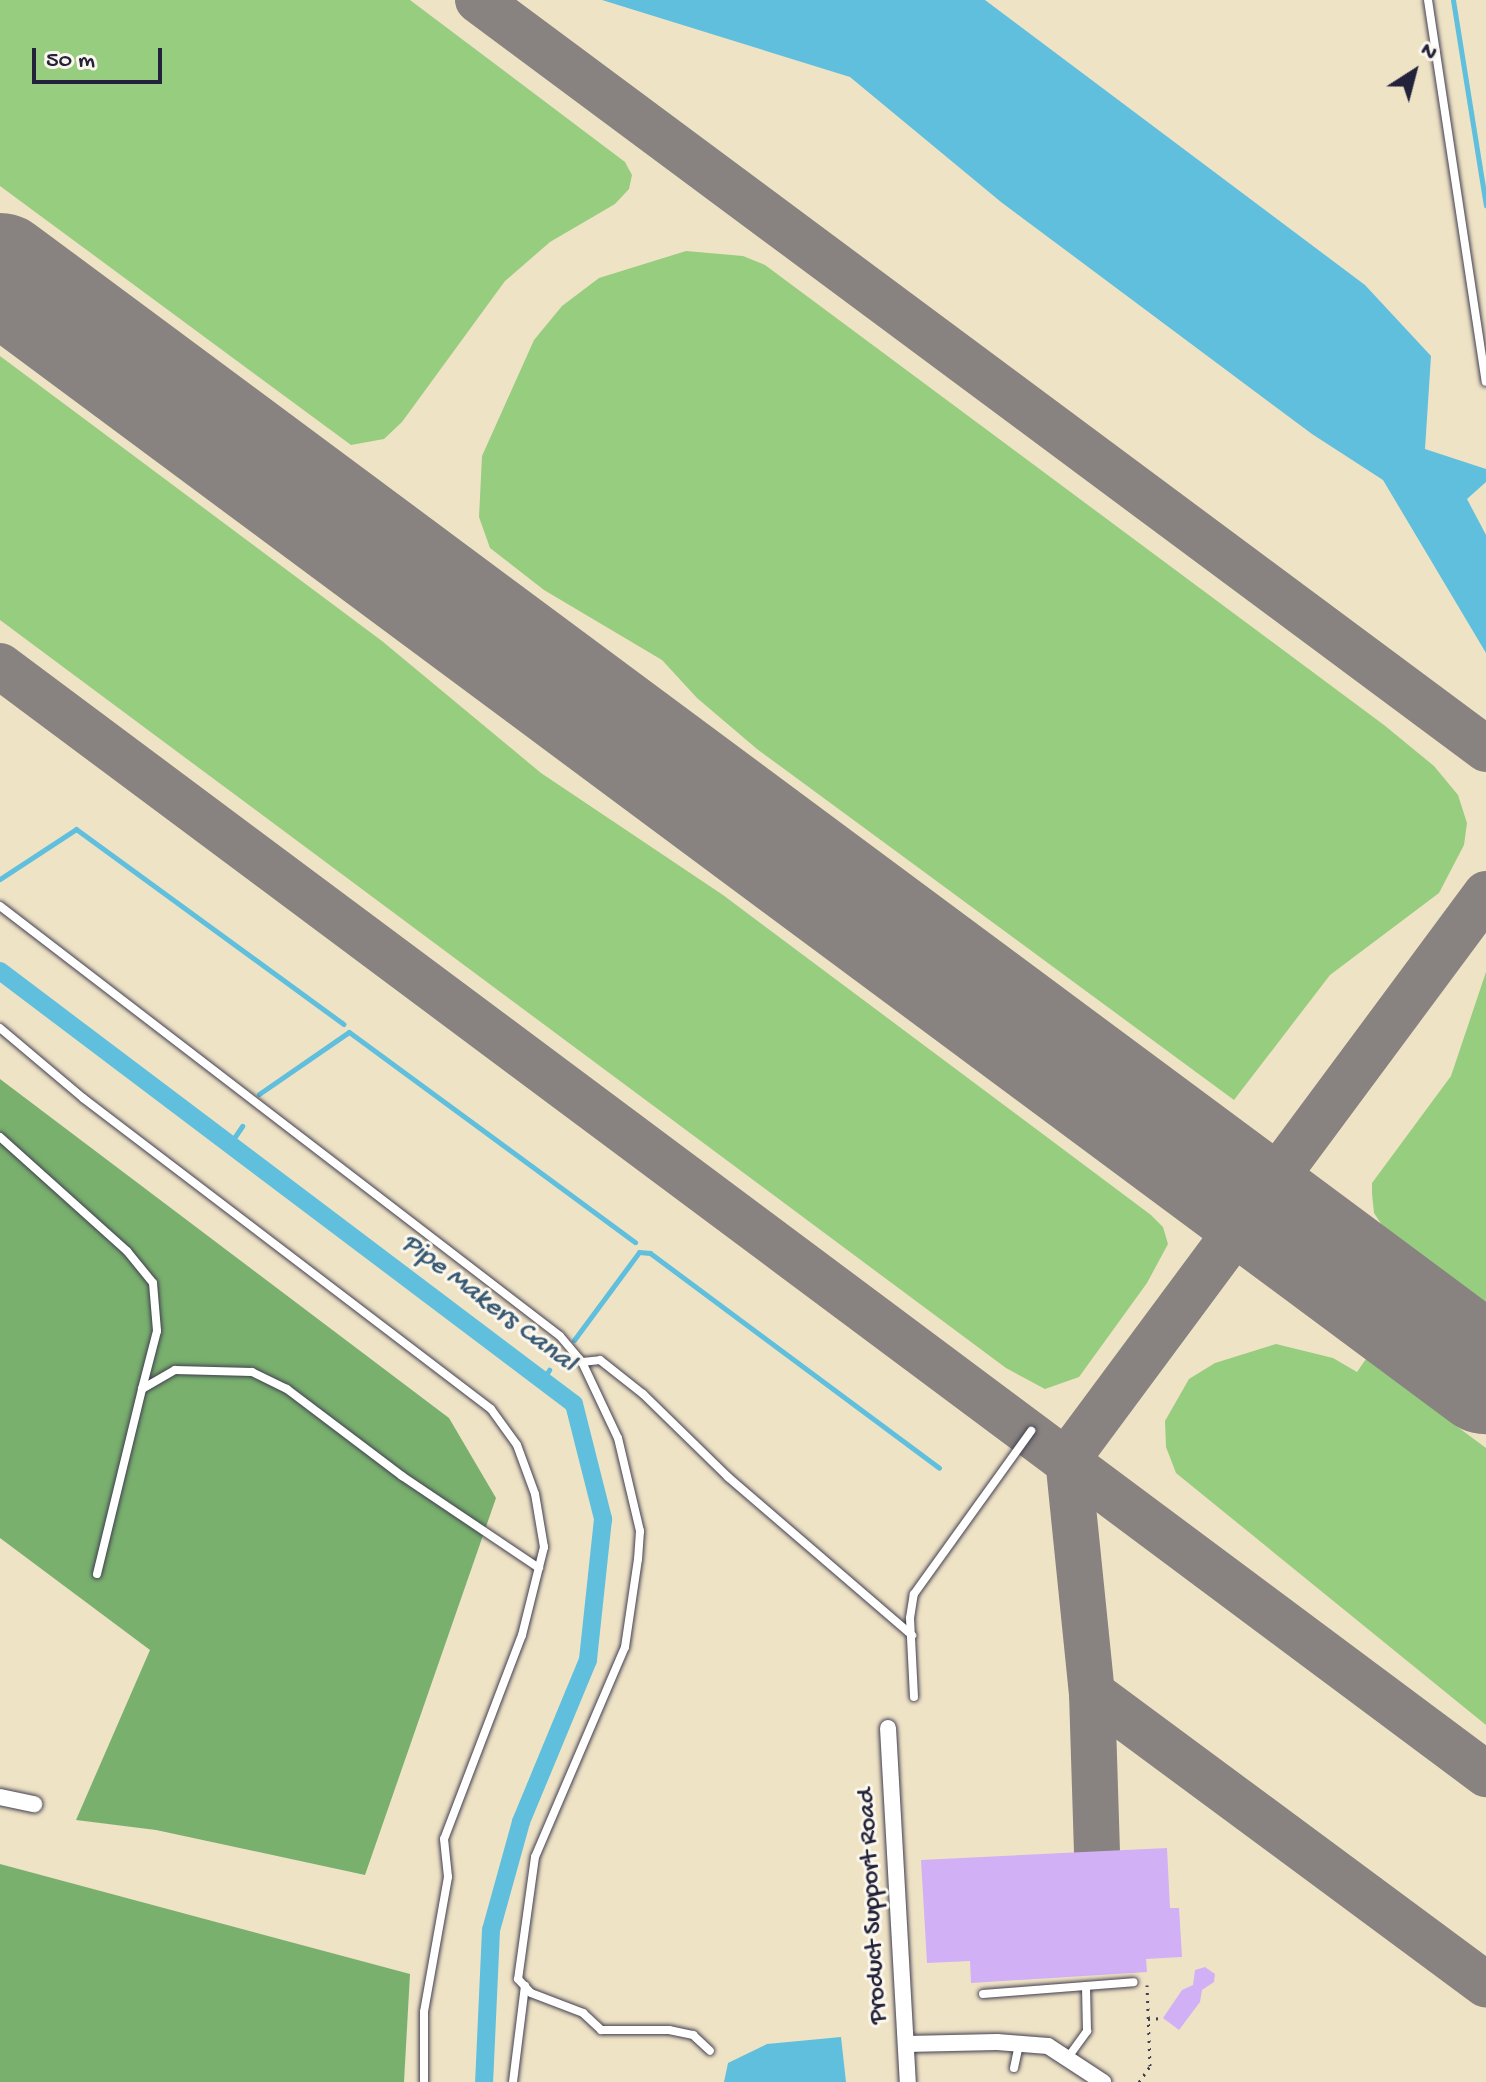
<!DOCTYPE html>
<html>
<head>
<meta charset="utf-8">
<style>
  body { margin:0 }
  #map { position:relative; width:1486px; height:2082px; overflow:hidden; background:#efe3c6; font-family:"Gochi Hand",sans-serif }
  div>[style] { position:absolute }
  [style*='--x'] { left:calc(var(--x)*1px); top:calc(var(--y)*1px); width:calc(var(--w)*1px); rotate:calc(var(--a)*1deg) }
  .green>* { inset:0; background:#97cd7f }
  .forest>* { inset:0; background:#79b06e }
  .water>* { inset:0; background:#5fbfdd }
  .stream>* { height:5px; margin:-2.5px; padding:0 2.5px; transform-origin:2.5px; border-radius:2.5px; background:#5fbfdd }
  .canal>* { height:18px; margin:-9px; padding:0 9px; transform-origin:9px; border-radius:9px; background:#5fbfdd }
  .taxiway>* { height:46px; margin:-23px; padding:0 23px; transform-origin:23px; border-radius:23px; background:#888280 }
  .runway>* { height:118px; margin:-59px; padding:0 59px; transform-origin:59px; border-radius:59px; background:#888280 }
  .building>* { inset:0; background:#d1b0f6 }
  .path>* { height:3px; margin-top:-1.5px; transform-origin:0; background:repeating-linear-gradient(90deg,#413f50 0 2px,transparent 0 8px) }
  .roads { filter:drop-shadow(0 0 2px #413f50) drop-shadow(0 0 2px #413f50) }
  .service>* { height:8px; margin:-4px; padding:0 4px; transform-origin:4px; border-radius:4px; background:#fff }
  .minor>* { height:16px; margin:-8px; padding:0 8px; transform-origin:8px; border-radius:8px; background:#fff }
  span { translate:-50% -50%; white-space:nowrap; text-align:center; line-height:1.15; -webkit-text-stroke:6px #fbf7ec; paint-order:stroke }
  .street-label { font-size:26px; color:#22223b }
  .water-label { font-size:28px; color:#375974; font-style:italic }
  .north { position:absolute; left:1374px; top:32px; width:80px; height:80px; -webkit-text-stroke:6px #fbf7ec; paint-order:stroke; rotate:36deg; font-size:22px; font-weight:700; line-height:32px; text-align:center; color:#22223b }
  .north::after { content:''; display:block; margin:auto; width:28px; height:36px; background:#22223b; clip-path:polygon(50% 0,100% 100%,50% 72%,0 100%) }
  .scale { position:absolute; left:32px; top:48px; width:130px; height:36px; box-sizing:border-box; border:4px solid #22223b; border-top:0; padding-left:10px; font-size:24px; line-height:28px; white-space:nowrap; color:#22223b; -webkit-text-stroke:6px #fbf7ec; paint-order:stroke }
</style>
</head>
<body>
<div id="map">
  <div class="green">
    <i style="clip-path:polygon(0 0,410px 0,625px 162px,632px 175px,629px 189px,615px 204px,550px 242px,505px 281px,402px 422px,384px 439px,351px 445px,0 186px)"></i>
    <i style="clip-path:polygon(686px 251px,743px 256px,765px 265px,1384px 725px,1434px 766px,1458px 795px,1467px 823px,1464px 845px,1439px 893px,1330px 975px,1234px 1100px,757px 749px,697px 698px,662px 660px,544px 590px,490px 548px,479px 517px,482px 456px,534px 340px,562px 306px,599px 278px)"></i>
    <i style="clip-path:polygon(0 356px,382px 641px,541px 773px,723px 895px,1151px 1215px,1163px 1227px,1168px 1244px,1147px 1283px,1079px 1377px,1045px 1389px,1006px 1368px,0 620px)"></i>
    <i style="clip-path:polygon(1486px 972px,1486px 1304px,1384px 1228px,1374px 1213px,1372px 1194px,1372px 1183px,1451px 1076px)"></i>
    <i style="clip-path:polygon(1276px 1344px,1333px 1358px,1357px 1372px,1366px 1359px,1486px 1448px,1486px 1725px,1176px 1473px,1166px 1447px,1165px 1421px,1189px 1379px,1215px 1363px)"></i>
  </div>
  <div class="forest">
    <i style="clip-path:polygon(0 1079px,449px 1418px,496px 1498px,365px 1875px,156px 1830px,76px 1820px,150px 1650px,0 1538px)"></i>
    <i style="clip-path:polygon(0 1864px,410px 1974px,404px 2082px,0 2082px)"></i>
  </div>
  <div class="water">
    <i style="clip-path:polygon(602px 0,985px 0,1365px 285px,1431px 356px,1425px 449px,1486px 469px,1486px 482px,1467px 499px,1486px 535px,1486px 653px,1383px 480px,1312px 434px,1001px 202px,850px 77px)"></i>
    <i style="clip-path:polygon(841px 2037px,846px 2082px,724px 2082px,728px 2063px,767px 2044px)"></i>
  </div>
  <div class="stream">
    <i style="--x:1453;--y:0;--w:208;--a:80.9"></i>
    <i style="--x:0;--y:879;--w:91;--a:-33.3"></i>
    <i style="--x:76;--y:829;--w:331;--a:36.1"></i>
    <i style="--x:259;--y:1094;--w:109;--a:-34.6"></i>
    <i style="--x:349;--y:1032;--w:355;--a:36.3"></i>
    <i style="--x:230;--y:1144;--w:22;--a:-56"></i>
    <i style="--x:574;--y:1340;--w:109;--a:-53.5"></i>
    <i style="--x:639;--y:1252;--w:11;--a:5"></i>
    <i style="--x:650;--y:1253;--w:360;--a:36.6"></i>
    <i style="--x:543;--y:1380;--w:12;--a:-59"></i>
  </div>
  <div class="canal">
    <i style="--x:0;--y:971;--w:719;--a:37.03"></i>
    <i style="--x:574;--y:1404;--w:119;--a:75.8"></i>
    <i style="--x:603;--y:1519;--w:142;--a:96.1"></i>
    <i style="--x:588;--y:1660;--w:175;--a:112.5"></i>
    <i style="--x:521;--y:1822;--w:112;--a:105.5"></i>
    <i style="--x:491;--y:1930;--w:152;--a:92.6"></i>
  </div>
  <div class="taxiway">
    <i style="--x:478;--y:0;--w:1256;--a:36.61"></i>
    <i style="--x:0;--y:666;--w:1854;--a:36.71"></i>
    <i style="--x:1486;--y:894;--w:702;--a:126.54"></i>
    <i style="--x:1068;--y:1458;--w:236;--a:84.2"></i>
    <i style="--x:1092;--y:1693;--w:490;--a:36.5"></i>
    <i style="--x:1092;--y:1693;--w:158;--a:88.2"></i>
  </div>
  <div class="runway">
    <i style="--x:0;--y:272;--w:1851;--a:36.59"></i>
  </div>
  <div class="building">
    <i style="clip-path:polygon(1167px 1848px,1170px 1908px,1179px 1908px,1182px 1957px,1146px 1959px,1147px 1972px,971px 1983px,970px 1961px,927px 1963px,921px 1860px)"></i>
    <i style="clip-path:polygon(1205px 1967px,1215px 1974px,1214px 1982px,1202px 1990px,1200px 2002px,1179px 2030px,1163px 2018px,1182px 1990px,1193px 1985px,1195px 1970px)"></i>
  </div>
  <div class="path">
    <i style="--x:1148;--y:2019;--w:15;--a:-4"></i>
    <i style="--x:1139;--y:2082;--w:19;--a:-55"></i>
    <i style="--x:1150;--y:2066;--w:81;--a:-92.1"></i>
  </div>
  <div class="roads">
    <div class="service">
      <i style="--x:1428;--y:0;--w:386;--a:81.4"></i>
      <i style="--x:0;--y:906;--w:706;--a:37.52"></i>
      <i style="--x:560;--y:1336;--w:34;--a:50"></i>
      <i style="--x:582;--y:1362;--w:84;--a:64.7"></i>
      <i style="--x:618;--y:1438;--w:96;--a:76.7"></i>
      <i style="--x:640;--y:1531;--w:28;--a:94"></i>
      <i style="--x:638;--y:1559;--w:89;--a:98.4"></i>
      <i style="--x:625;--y:1647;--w:228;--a:113.2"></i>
      <i style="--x:535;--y:1857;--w:123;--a:97.9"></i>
      <i style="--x:518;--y:1979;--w:19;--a:47"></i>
      <i style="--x:531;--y:1993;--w:56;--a:21"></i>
      <i style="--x:583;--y:2013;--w:25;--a:43"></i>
      <i style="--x:601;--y:2030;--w:68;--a:0"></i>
      <i style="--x:669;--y:2030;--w:25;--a:12"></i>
      <i style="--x:693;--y:2035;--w:23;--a:43"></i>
      <i style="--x:0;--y:1028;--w:109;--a:40.1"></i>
      <i style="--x:83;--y:1098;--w:513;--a:37.32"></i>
      <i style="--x:491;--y:1409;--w:44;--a:54.2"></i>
      <i style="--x:517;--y:1445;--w:52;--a:69.8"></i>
      <i style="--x:535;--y:1494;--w:54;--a:80.4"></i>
      <i style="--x:544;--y:1547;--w:91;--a:104"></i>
      <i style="--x:522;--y:1635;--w:218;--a:110.9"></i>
      <i style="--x:444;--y:1839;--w:38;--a:84"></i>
      <i style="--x:448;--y:1877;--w:137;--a:100.1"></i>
      <i style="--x:424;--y:2012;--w:70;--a:90"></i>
      <i style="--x:0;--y:1137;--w:171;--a:41.9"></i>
      <i style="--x:127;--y:1251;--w:41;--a:50.9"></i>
      <i style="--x:153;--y:1283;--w:48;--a:85.2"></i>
      <i style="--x:157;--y:1331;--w:60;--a:104.5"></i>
      <i style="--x:582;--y:1362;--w:18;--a:-6"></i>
      <i style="--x:600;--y:1360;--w:55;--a:38.3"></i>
      <i style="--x:643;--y:1394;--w:119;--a:44.3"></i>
      <i style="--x:728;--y:1477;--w:243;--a:40.7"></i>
      <i style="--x:97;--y:1574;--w:190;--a:-76.3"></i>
      <i style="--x:142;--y:1389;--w:38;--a:-30"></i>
      <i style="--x:175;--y:1370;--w:77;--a:1.5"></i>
      <i style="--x:252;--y:1372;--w:39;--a:26"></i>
      <i style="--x:287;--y:1389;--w:144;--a:37.1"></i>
      <i style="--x:402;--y:1476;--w:165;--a:33.9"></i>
      <i style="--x:914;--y:1697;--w:79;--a:-92.9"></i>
      <i style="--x:910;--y:1618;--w:24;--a:-81"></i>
      <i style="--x:914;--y:1594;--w:201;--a:-54.3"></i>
      <i style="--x:983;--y:1994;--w:151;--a:-4.5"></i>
      <i style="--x:1069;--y:2056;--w:31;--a:-54"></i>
      <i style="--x:1087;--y:2031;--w:45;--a:-91.3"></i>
      <i style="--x:1014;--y:2068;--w:25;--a:-78"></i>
      <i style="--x:513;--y:2082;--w:97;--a:-82.9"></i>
    </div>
    <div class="minor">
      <i style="--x:888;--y:1728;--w:355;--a:86.8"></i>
      <i style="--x:0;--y:1797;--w:35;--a:12"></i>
      <i style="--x:906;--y:2044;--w:91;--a:-1.3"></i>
      <i style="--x:997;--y:2042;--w:51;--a:4.5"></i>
      <i style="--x:1048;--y:2046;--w:66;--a:33.2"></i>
    </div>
  </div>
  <div class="street-label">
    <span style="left:874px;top:1906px;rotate:-93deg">Product Support Road</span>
  </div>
  <div class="water-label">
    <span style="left:488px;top:1304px;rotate:37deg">Pipe Makers Canal</span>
  </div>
  <div class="north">N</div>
  <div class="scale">50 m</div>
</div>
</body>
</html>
